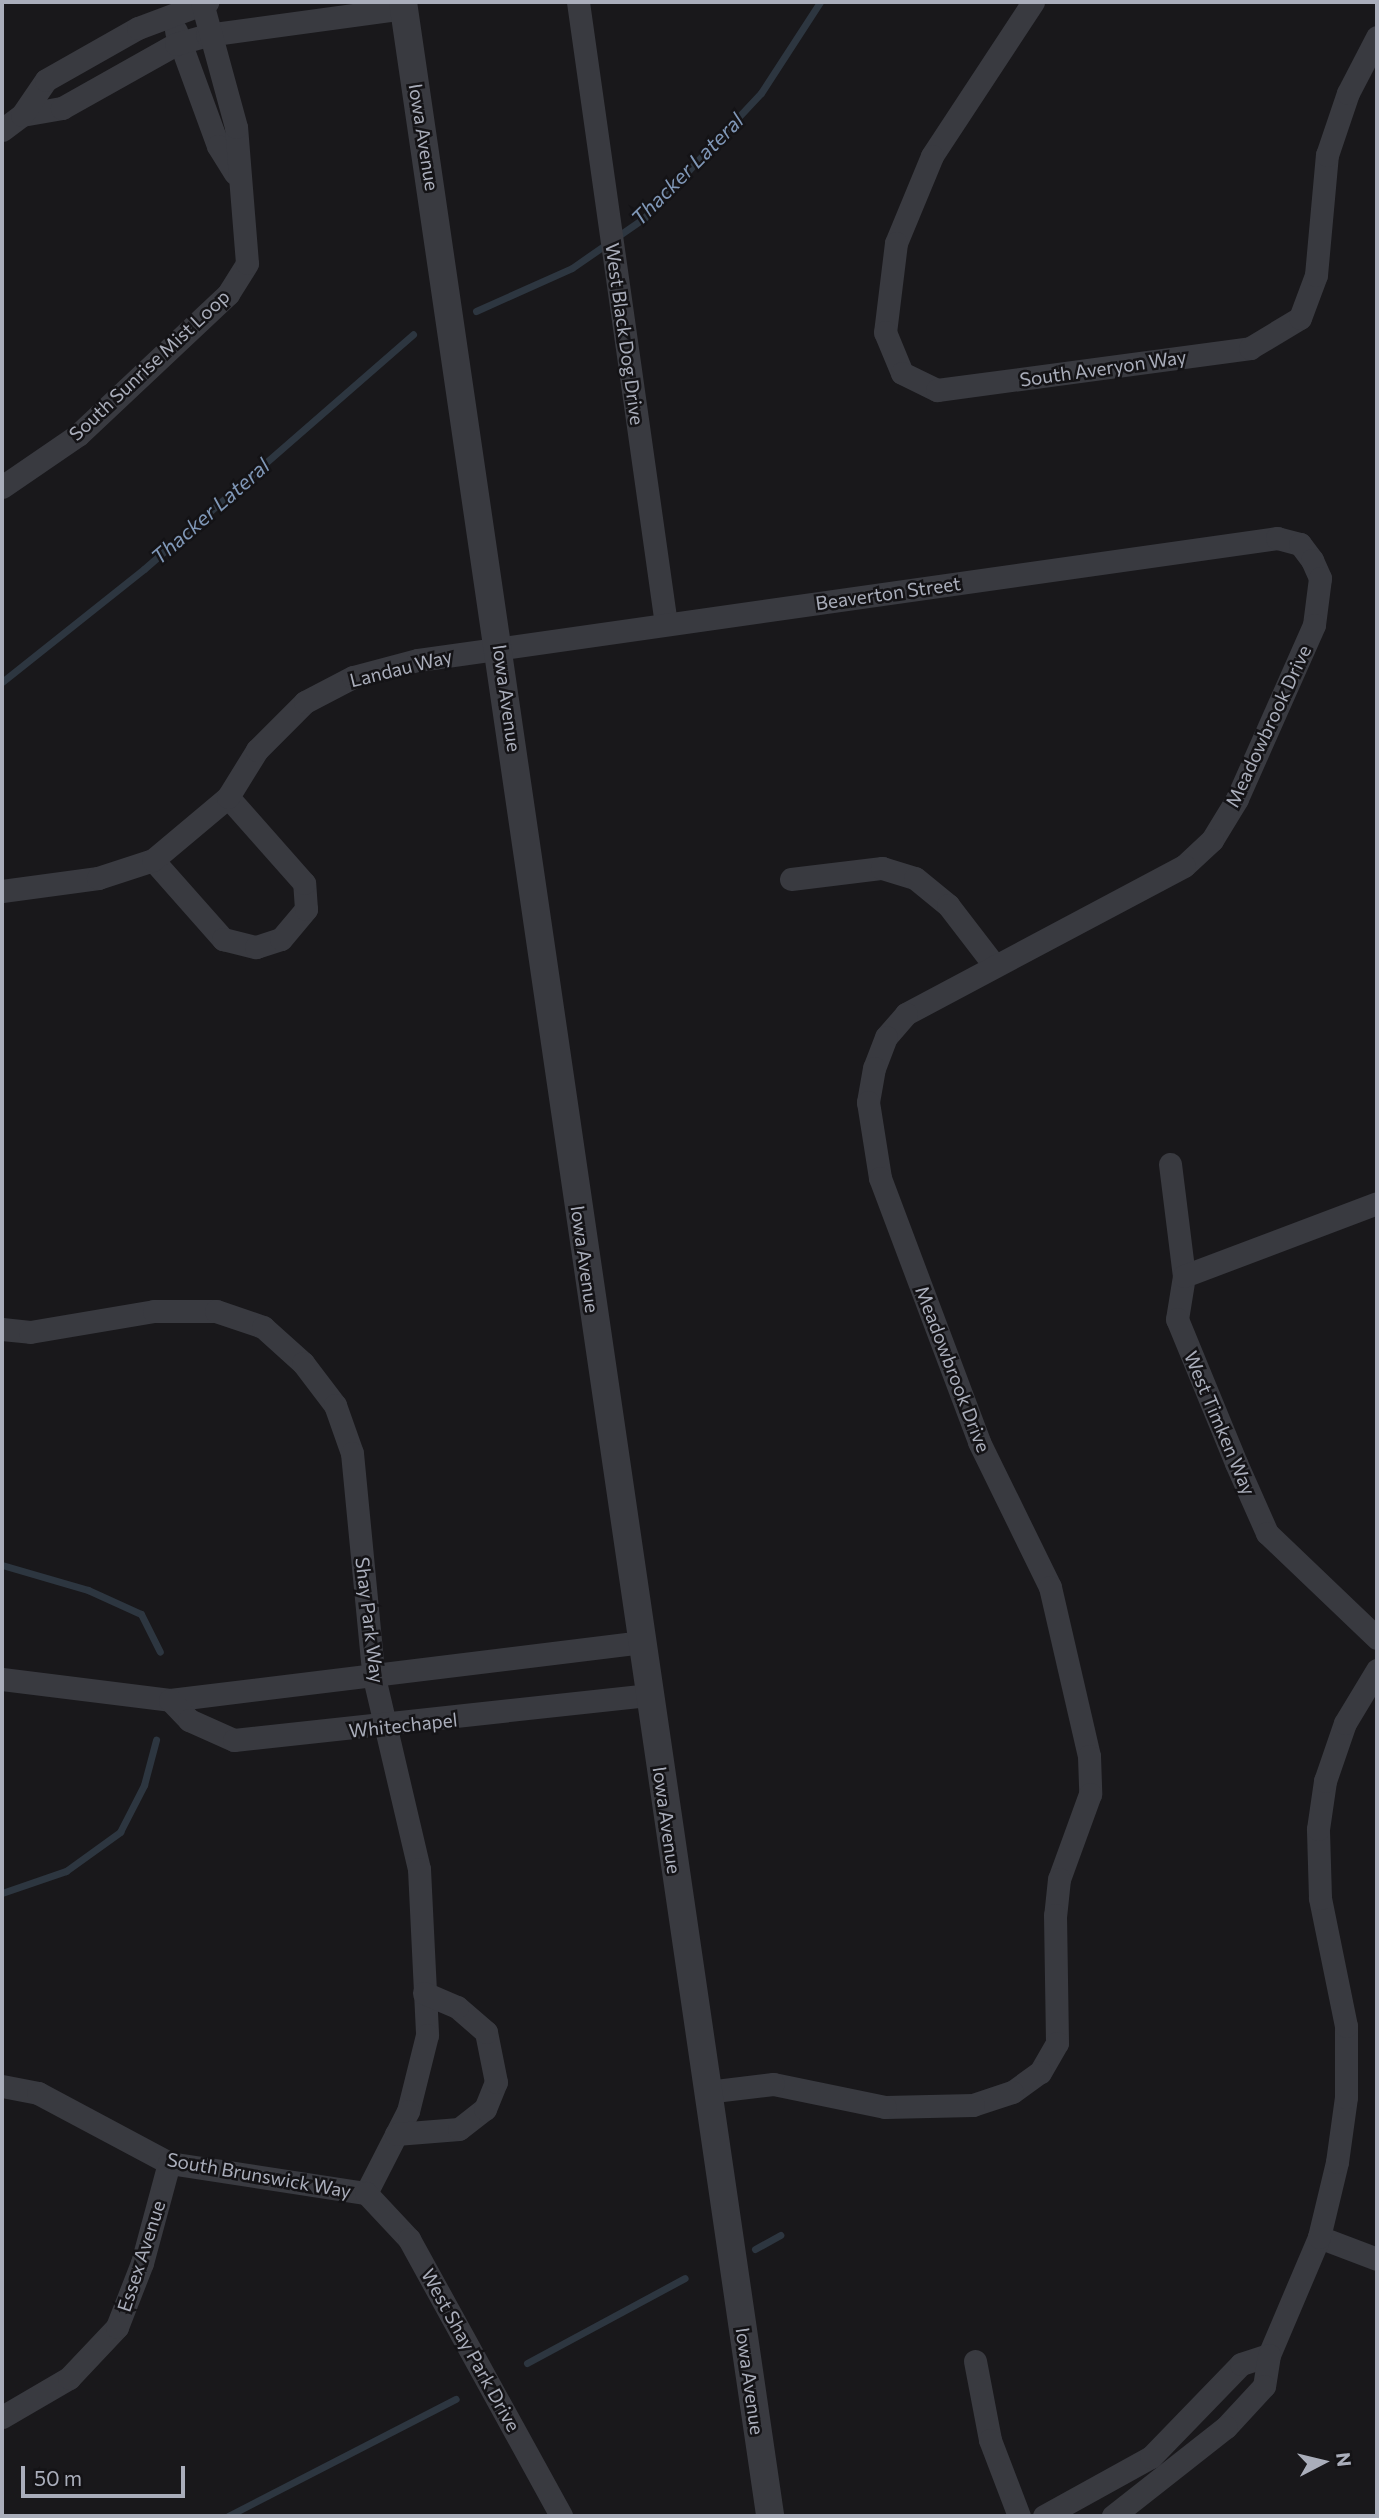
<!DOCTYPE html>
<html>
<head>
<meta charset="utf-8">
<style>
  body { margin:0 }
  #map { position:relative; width:1379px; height:2518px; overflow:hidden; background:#19181b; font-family:Commissioner,sans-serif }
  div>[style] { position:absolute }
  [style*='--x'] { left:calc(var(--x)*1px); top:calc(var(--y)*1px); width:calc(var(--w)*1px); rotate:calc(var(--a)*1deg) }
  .stream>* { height:7px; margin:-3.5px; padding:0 3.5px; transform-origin:3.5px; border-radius:3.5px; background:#2d3640 }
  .minor>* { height:23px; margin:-11.5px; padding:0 11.5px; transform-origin:11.5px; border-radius:11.5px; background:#393a40 }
  .tertiary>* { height:28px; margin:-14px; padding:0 14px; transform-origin:14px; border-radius:14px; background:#393a40 }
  span { translate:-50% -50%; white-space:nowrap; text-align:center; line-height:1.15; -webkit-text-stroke:5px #141316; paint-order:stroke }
  .street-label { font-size:19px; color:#aaaebb }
  .water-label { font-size:21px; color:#8098b8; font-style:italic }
  .frame { position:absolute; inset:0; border:4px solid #aaaebb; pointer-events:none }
  .north { position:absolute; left:1288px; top:2427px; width:70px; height:70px; -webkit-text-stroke:5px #141316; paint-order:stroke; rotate:83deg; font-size:19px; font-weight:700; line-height:28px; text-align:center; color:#aaaebb }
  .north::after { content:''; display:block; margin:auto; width:24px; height:32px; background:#aaaebb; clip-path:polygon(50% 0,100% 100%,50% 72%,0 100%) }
  .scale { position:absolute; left:21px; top:2466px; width:164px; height:32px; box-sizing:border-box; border:4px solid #aaaebb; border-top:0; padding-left:9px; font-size:21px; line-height:24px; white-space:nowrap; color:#aaaebb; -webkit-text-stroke:5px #141316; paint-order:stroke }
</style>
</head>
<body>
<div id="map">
  <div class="stream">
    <i style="--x:476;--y:311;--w:105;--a:-24.1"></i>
    <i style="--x:572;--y:268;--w:88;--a:-34.8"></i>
    <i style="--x:644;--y:218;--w:171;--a:-46.9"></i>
    <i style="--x:761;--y:93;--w:108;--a:-57"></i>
    <i style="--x:2;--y:682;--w:181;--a:-38.5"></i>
    <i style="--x:144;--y:569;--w:357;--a:-41.1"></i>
    <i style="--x:2;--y:1565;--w:90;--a:16.2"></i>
    <i style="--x:88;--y:1590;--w:58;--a:24.4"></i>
    <i style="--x:141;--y:1614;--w:42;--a:63.4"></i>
    <i style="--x:2;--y:1893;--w:68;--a:-19"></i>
    <i style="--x:66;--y:1871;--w:67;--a:-35.8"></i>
    <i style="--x:120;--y:1832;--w:53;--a:-62.9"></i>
    <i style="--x:144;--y:1785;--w:47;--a:-75.1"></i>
    <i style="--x:755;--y:2249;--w:29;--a:-29"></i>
    <i style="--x:527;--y:2363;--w:179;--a:-28.3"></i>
    <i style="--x:228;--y:2516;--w:256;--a:-27.2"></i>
  </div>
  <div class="minor">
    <i style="--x:578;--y:2;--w:628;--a:81.95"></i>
    <i style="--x:1033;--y:2;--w:184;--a:123.3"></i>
    <i style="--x:932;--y:156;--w:94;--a:112.5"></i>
    <i style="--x:896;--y:243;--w:90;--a:97"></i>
    <i style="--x:885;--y:332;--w:44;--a:67.5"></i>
    <i style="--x:902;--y:373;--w:39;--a:26"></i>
    <i style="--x:937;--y:390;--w:316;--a:-7.6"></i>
    <i style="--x:1250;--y:348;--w:58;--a:-31"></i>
    <i style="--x:1300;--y:318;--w:46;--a:-69.6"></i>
    <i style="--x:1316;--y:275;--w:121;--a:-84.8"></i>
    <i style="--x:1327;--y:155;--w:65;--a:-71.3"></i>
    <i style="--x:1348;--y:93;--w:63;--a:-62.6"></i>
    <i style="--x:176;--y:31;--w:122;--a:69.9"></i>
    <i style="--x:218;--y:146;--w:32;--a:58"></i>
    <i style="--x:22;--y:115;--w:41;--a:-9.9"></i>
    <i style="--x:62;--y:108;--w:131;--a:-29.3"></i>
    <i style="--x:176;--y:44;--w:32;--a:-16"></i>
    <i style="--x:207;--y:35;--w:199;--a:-7.8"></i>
    <i style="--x:2;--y:130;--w:25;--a:-37"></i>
    <i style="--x:22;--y:115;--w:42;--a:-55.6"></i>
    <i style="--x:46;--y:80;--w:106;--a:-29.5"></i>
    <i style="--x:138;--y:28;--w:74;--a:-20.6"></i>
    <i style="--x:2;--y:487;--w:92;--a:-34.4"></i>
    <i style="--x:78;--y:435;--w:206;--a:-43.2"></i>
    <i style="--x:228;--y:294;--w:36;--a:-58"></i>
    <i style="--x:247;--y:263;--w:136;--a:-94.6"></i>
    <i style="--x:236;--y:127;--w:129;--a:-105.3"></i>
    <i style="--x:153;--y:860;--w:106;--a:48.5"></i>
    <i style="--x:223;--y:939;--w:34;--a:14"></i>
    <i style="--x:256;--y:947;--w:26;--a:-18"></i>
    <i style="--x:281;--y:939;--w:39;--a:-50"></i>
    <i style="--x:306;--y:909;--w:26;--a:-94"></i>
    <i style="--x:304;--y:883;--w:115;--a:-131.5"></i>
    <i style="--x:791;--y:879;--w:92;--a:-6.9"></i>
    <i style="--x:882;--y:868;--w:34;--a:17"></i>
    <i style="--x:915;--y:878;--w:43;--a:39.3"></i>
    <i style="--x:948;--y:905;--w:76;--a:52.5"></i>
    <i style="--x:2;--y:891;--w:97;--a:-7.7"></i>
    <i style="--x:98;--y:878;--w:58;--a:-18.1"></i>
    <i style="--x:153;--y:860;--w:98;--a:-40"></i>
    <i style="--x:228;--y:797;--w:55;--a:-58.3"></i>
    <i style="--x:257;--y:750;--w:68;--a:-45"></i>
    <i style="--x:305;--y:702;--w:54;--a:-27.5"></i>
    <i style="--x:353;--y:677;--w:67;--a:-14.7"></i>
    <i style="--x:418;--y:660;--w:868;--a:-8.08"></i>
    <i style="--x:1277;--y:538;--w:24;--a:15"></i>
    <i style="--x:1300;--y:544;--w:20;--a:53"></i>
    <i style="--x:1312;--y:560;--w:20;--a:66"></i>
    <i style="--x:1320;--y:578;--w:47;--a:97.3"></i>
    <i style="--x:1314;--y:625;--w:190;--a:113.9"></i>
    <i style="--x:1237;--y:799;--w:48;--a:121.4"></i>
    <i style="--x:1212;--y:840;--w:38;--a:137"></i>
    <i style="--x:1184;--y:866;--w:315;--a:152"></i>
    <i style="--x:906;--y:1014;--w:30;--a:131"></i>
    <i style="--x:886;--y:1037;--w:33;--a:111"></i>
    <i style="--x:874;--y:1068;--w:35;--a:100"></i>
    <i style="--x:868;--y:1102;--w:77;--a:81"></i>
    <i style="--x:880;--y:1178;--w:282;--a:69.4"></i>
    <i style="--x:979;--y:1442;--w:161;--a:63.9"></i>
    <i style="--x:1050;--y:1587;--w:173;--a:77"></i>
    <i style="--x:1089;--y:1756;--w:38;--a:88"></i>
    <i style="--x:1090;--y:1794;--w:90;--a:110"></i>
    <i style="--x:1059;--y:1879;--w:36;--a:96"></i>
    <i style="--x:1055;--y:1915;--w:128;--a:89.1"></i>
    <i style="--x:1057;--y:2043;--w:34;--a:120"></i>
    <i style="--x:1040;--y:2072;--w:34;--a:144"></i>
    <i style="--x:1012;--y:2092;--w:41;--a:161.6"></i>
    <i style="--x:973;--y:2105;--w:88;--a:178.7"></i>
    <i style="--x:885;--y:2107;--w:114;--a:-168.4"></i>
    <i style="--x:773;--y:2084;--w:66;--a:173.1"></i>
    <i style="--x:1170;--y:1164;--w:113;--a:82.9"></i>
    <i style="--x:1184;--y:1276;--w:44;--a:99.2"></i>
    <i style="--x:1177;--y:1319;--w:156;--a:67.7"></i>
    <i style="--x:1236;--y:1463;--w:77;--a:66.1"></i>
    <i style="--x:1267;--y:1533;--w:152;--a:43.7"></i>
    <i style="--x:1184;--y:1276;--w:206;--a:-20.7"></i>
    <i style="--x:2;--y:1329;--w:28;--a:6"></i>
    <i style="--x:30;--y:1332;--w:126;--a:-9.6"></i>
    <i style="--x:154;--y:1311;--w:62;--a:0"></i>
    <i style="--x:216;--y:1311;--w:50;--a:18.8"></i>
    <i style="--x:263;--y:1327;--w:54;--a:42"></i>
    <i style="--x:303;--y:1363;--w:53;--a:52.7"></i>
    <i style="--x:335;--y:1405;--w:51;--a:70.5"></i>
    <i style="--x:352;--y:1453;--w:221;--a:84.5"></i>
    <i style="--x:373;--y:1673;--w:201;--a:76.8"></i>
    <i style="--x:419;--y:1869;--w:166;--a:87.2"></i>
    <i style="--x:427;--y:2035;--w:78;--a:104"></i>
    <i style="--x:408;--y:2111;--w:92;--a:117.1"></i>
    <i style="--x:2;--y:1679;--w:169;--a:7.1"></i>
    <i style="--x:170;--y:1700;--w:474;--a:-7"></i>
    <i style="--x:170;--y:1700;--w:28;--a:46"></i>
    <i style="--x:189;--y:1720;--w:49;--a:24"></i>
    <i style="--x:234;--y:1740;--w:416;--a:-6.2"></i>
    <i style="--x:2;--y:2086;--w:37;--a:11"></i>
    <i style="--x:38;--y:2093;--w:149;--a:28.1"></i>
    <i style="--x:169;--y:2163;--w:199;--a:8.7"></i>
    <i style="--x:396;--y:2134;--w:63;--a:-4.5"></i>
    <i style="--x:459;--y:2129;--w:33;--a:-38"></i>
    <i style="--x:485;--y:2109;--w:29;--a:-68"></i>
    <i style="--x:496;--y:2082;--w:51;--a:-101.3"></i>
    <i style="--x:486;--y:2032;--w:38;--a:-139"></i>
    <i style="--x:457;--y:2007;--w:36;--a:-157"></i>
    <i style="--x:366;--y:2193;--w:63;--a:46.9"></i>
    <i style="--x:409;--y:2239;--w:316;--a:61.2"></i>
    <i style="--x:1319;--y:2237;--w:62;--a:20.8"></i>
    <i style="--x:1269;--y:2355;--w:128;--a:-67"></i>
    <i style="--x:1319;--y:2237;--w:77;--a:-76.5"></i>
    <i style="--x:1337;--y:2162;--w:66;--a:-82.1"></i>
    <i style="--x:1346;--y:2097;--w:71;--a:-90"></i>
    <i style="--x:1346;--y:2026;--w:131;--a:-101.5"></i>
    <i style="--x:1320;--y:1898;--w:69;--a:-91.7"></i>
    <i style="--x:1318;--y:1829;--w:49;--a:-81.7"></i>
    <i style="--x:1325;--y:1781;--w:61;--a:-71"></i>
    <i style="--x:1345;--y:1723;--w:62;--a:-58.9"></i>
    <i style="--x:975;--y:2361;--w:80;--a:79.2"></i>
    <i style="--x:990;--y:2440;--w:81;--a:69.1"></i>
    <i style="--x:2;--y:2417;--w:78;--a:-30.2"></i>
    <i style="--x:69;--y:2378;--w:70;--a:-46.7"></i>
    <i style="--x:117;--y:2327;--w:69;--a:-68.7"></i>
    <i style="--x:142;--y:2263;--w:104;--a:-74.9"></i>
    <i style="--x:1044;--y:2516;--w:122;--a:-28.9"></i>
    <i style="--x:1151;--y:2457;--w:129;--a:-45.9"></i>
    <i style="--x:1241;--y:2364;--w:29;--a:-18"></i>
    <i style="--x:1269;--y:2355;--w:31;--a:99"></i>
    <i style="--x:1264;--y:2386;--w:56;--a:132.8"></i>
    <i style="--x:1226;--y:2427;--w:144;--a:141.8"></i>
  </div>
  <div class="tertiary">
    <i style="--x:403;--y:2;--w:2541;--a:81.69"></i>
  </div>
  <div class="street-label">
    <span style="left:424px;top:137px;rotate:81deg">Iowa Avenue</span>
    <span style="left:625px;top:334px;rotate:82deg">West Black Dog Drive</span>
    <span style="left:149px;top:365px;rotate:-43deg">South Sunrise Mist Loop</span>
    <span style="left:1103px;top:368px;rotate:-8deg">South Averyon Way</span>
    <span style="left:888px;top:593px;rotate:-8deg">Beaverton Street</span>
    <span style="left:401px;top:668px;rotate:-14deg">Landau Way</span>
    <span style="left:507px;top:698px;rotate:82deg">Iowa Avenue</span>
    <span style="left:1268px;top:726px;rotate:-65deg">Meadowbrook Drive</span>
    <span style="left:585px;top:1259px;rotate:82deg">Iowa Avenue</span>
    <span style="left:953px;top:1369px;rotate:69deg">Meadowbrook Drive</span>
    <span style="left:1220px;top:1423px;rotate:67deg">West Timken Way</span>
    <span style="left:370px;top:1620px;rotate:83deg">Shay Park Way</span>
    <span style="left:403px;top:1725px;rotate:-6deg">Whitechapel</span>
    <span style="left:667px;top:1820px;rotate:82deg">Iowa Avenue</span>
    <span style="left:259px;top:2175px;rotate:10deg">South Brunswick Way</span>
    <span style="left:141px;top:2256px;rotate:-72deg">Essex Avenue</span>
    <span style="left:471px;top:2350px;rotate:61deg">West Shay Park Drive</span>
    <span style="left:750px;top:2381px;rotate:82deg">Iowa Avenue</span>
  </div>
  <div class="water-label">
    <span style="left:687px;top:169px;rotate:-45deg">Thacker Lateral</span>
    <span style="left:210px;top:511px;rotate:-41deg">Thacker Lateral</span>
  </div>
  <div class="frame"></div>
  <div class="north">N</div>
  <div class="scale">50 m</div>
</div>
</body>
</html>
